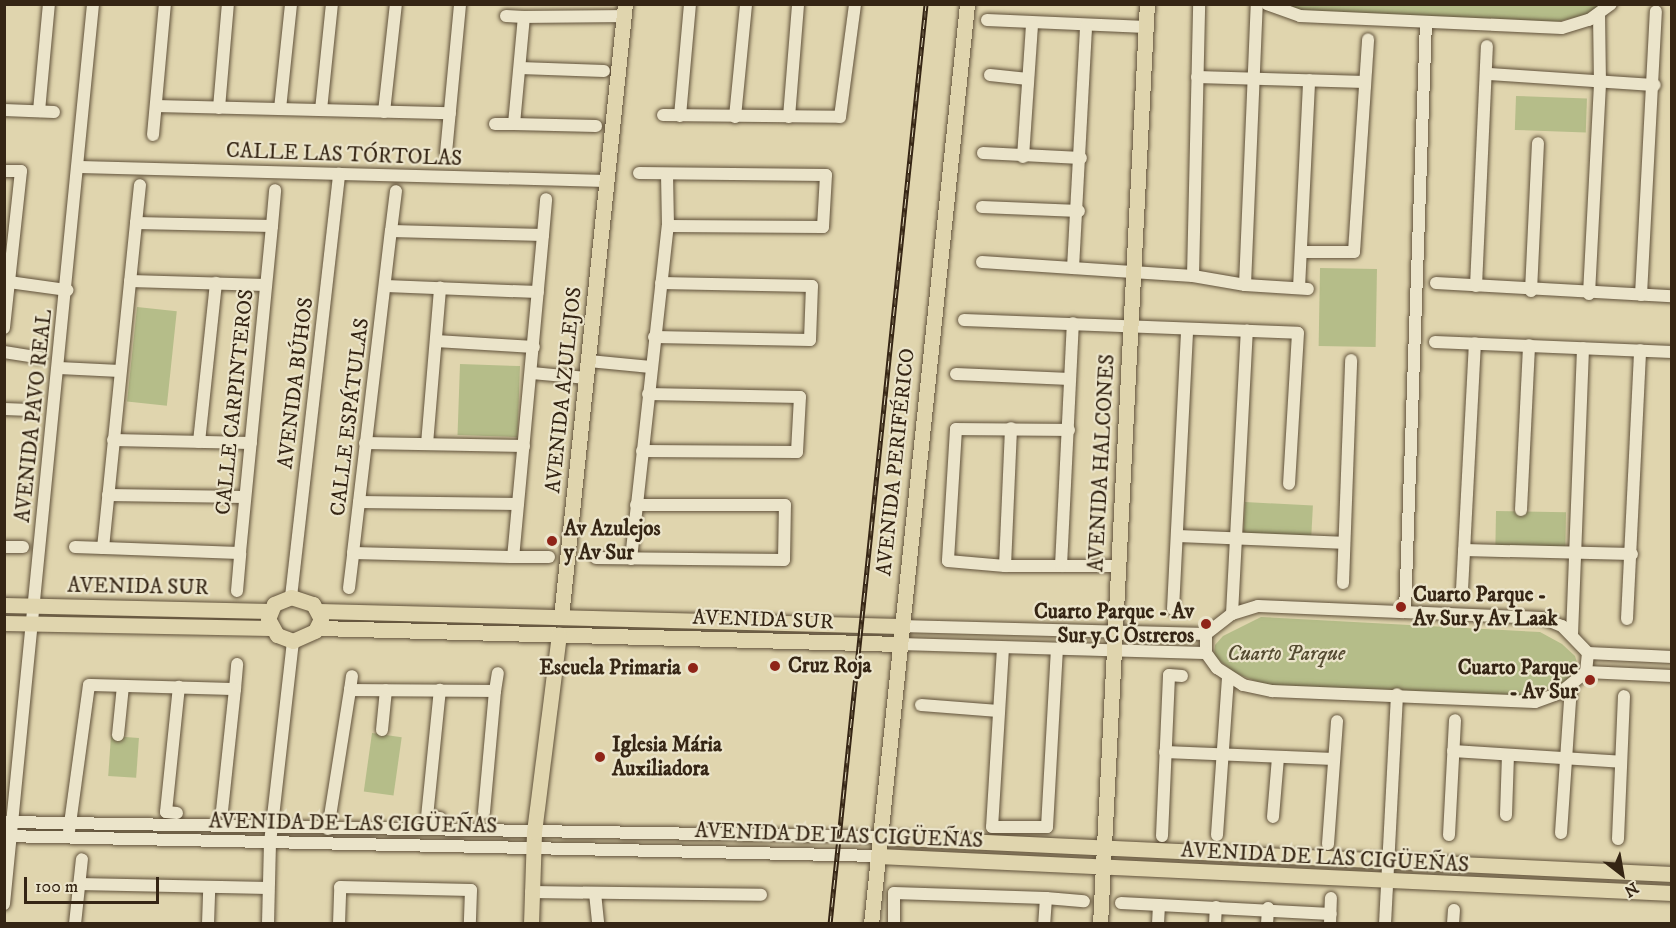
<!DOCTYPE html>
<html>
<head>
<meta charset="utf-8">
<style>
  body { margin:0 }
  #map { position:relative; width:1676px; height:928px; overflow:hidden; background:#e0d5ae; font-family:"IM FELL DW Pica",serif }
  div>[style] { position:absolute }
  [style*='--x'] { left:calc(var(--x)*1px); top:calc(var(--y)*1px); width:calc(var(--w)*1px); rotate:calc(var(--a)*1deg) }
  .green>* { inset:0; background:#b5bd89; transform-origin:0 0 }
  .roads { filter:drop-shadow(0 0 2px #60513a) drop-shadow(0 0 2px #60513a) }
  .minor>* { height:12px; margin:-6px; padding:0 6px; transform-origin:6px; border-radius:6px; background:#ebe4ca }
  .major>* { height:15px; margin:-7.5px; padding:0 7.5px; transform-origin:7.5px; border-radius:7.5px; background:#e0d5ae }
  .rail>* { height:5px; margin-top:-2.5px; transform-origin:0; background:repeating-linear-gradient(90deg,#ebe4ca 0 9px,#352514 0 18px); box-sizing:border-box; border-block:2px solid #352514 }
  .dots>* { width:16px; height:16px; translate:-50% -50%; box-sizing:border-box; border:3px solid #ebe4ca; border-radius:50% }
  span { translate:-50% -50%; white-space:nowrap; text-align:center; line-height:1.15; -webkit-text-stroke:4.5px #ebe4ca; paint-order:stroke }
  .street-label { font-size:21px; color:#352514 }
  .poi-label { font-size:21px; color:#352514; font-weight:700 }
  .left { translate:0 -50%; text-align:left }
  .right { translate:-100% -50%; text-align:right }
  .park-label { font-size:21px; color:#554b31; font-style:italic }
  .frame { position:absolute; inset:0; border:6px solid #352514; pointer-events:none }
  .north { position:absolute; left:1592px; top:844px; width:60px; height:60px; -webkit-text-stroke:4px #ebe4ca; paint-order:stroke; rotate:149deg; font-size:16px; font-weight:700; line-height:24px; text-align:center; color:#352514 }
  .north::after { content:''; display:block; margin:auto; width:21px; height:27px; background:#352514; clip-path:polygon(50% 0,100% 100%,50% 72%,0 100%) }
  .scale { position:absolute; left:24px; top:877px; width:135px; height:27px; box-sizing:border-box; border:3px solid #352514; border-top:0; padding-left:8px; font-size:18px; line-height:21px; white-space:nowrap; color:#352514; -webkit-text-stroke:4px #ebe4ca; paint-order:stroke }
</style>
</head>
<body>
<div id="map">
  <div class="green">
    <i style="clip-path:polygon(1282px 5px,1600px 5px,1592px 13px,1552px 23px,1302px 10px)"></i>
    <i style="left:1516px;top:96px;width:71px;height:34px;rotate:2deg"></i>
    <i style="left:1320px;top:268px;width:57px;height:78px;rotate:1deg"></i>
    <i style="left:137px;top:307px;width:40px;height:95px;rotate:6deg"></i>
    <i style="left:460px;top:364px;width:60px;height:71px;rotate:2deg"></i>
    <i style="left:1245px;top:502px;width:68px;height:37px;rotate:3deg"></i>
    <i style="left:1496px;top:511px;width:70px;height:42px;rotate:1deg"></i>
    <i style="clip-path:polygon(1261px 617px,1540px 632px,1562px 644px,1575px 656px,1579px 669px,1562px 685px,1523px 695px,1273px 688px,1235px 673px,1214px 656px,1215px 645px,1223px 636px)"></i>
    <i style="left:372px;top:733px;width:30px;height:59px;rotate:8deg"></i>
    <i style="left:111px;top:736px;width:28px;height:40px;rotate:4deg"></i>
  </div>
  <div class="roads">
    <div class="minor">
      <i style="--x:1267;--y:4;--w:35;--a:20"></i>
      <i style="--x:1300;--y:16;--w:262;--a:2.6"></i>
      <i style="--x:1562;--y:28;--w:28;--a:-17"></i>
      <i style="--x:1589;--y:20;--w:27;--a:-36"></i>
      <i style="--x:506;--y:16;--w:18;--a:3"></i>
      <i style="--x:987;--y:20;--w:159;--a:2.5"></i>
      <i style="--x:520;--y:68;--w:84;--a:2"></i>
      <i style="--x:1488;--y:74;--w:167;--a:3.8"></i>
      <i style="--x:990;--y:75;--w:38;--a:6"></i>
      <i style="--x:1197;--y:77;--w:168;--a:1.7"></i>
      <i style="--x:156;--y:106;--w:294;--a:1.4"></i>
      <i style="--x:219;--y:108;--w:104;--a:-85.1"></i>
      <i style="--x:280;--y:109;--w:106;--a:-84"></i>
      <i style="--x:4;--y:110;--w:50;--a:2.3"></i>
      <i style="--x:321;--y:110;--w:107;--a:-84.1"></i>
      <i style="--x:39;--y:111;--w:107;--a:-84.7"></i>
      <i style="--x:384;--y:112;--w:109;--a:-83.7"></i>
      <i style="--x:663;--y:115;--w:177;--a:0.6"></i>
      <i style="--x:840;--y:117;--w:114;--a:-82.4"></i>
      <i style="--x:680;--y:116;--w:112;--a:-84.9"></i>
      <i style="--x:735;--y:117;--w:114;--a:-84.4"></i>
      <i style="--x:789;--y:117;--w:113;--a:-85.4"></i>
      <i style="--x:495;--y:124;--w:19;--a:0"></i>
      <i style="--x:596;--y:126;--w:82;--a:-178.6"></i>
      <i style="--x:514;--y:124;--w:107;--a:-84.7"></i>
      <i style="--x:524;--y:17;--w:100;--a:-0.6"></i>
      <i style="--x:153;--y:135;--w:132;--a:-84.8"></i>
      <i style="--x:446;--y:153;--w:150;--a:-84.6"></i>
      <i style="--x:983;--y:153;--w:98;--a:2.9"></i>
      <i style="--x:1023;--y:157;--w:133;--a:-86.1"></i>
      <i style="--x:80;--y:167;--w:526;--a:1.52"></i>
      <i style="--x:4;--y:171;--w:17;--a:0"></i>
      <i style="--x:21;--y:171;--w:158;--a:96.2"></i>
      <i style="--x:639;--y:173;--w:187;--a:0.6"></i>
      <i style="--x:826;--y:175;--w:52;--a:93.3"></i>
      <i style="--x:823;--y:227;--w:155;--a:-179.6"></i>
      <i style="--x:982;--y:207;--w:97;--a:2.4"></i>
      <i style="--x:136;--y:223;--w:136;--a:1.3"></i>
      <i style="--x:272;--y:226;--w:329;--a:95.6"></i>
      <i style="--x:240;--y:553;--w:137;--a:-177.9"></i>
      <i style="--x:103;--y:548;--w:327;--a:-84.2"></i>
      <i style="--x:136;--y:223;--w:38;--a:-84"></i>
      <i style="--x:272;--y:226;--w:36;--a:-85"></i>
      <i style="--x:391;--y:231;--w:152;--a:1.5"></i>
      <i style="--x:543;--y:235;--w:323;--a:95.3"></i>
      <i style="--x:513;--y:557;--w:160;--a:-178.6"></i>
      <i style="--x:353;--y:553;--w:324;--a:-83.3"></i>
      <i style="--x:391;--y:231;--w:40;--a:-82.9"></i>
      <i style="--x:543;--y:235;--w:36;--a:-85"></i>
      <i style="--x:1301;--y:252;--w:53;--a:0"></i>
      <i style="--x:1354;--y:252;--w:213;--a:-86.2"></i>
      <i style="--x:982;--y:262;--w:211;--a:3.8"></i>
      <i style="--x:1193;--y:276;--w:53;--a:9.8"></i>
      <i style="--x:1245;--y:285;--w:63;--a:3.6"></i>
      <i style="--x:1073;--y:268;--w:243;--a:-86.9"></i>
      <i style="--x:1193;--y:276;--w:272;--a:-88.7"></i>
      <i style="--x:130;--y:281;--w:136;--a:1.7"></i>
      <i style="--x:9;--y:282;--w:59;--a:7.9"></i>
      <i style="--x:1436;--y:283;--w:236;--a:3.2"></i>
      <i style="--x:1245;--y:285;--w:281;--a:-87.6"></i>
      <i style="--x:386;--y:286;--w:152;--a:2.3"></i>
      <i style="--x:1476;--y:286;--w:240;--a:-87.4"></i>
      <i style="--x:1299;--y:288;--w:208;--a:-87.2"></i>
      <i style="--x:1531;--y:291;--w:148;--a:-87.3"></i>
      <i style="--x:1589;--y:294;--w:210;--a:-87"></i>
      <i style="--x:1600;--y:84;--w:70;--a:-90.8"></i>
      <i style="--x:1641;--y:295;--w:284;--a:-87"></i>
      <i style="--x:964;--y:320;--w:334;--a:2.2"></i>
      <i style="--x:1298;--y:333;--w:151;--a:93.4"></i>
      <i style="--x:654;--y:337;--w:156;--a:1.1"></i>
      <i style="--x:810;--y:340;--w:54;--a:-87.9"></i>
      <i style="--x:812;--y:286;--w:151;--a:-178.9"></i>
      <i style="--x:436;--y:341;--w:98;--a:3.5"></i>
      <i style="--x:1435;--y:342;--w:237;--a:2.4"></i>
      <i style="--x:4;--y:352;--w:36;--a:9"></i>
      <i style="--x:589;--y:361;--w:62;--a:5.5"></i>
      <i style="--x:59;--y:368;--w:61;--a:2.8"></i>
      <i style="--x:532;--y:373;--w:55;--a:5.2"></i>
      <i style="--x:956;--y:374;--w:114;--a:2.5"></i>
      <i style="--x:4;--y:409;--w:26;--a:2"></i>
      <i style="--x:1069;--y:430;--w:113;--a:-179.5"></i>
      <i style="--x:956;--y:429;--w:132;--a:93.5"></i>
      <i style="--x:948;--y:561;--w:57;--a:5"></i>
      <i style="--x:1005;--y:566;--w:112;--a:0"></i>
      <i style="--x:113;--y:440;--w:138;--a:1.2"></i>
      <i style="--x:199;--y:442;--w:160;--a:-83.9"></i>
      <i style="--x:365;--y:443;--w:159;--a:1.1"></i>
      <i style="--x:427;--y:444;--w:157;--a:-85.2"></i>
      <i style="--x:642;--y:451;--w:155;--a:0.4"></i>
      <i style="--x:797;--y:452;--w:55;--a:-86.9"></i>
      <i style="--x:800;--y:397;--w:152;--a:-178.9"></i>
      <i style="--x:108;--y:495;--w:137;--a:0.8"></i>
      <i style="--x:359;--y:502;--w:159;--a:0.7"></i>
      <i style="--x:1521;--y:510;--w:165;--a:-87.2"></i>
      <i style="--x:1178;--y:536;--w:164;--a:2.4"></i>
      <i style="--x:4;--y:547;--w:19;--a:0"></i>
      <i style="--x:75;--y:547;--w:28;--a:2"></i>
      <i style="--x:1464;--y:550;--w:168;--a:1.4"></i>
      <i style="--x:513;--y:557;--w:36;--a:0"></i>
      <i style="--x:596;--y:558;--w:188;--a:0.6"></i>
      <i style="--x:784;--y:560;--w:55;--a:-89"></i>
      <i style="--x:785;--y:505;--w:149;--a:180"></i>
      <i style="--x:631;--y:559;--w:335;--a:-83.7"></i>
      <i style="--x:668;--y:226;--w:51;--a:-91.1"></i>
      <i style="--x:1005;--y:566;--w:138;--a:-87.5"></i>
      <i style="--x:1061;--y:566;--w:243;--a:-87.2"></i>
      <i style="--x:1343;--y:583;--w:223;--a:-87.9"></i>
      <i style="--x:349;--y:588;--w:35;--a:-83"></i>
      <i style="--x:1462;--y:590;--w:247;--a:-87"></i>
      <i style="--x:237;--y:591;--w:38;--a:-85"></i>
      <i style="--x:291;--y:597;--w:426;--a:-83.5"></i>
      <i style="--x:1173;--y:609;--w:280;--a:-87.1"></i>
      <i style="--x:1405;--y:611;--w:589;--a:-87.96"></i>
      <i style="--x:1232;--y:614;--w:284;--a:-87"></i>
      <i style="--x:1627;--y:619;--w:269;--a:-87.2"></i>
      <i style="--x:900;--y:626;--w:306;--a:1.5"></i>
      <i style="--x:1206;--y:634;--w:33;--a:-38"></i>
      <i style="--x:1232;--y:614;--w:27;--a:-17"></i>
      <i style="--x:1258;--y:606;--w:284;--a:2.4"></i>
      <i style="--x:1542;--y:618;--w:22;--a:22"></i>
      <i style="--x:1562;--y:626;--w:37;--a:46"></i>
      <i style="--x:1588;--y:653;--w:19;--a:96"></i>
      <i style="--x:1206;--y:634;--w:19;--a:90"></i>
      <i style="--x:1206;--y:653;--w:19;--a:54"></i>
      <i style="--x:1217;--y:668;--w:31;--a:33"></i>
      <i style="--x:1243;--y:685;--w:30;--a:12"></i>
      <i style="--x:1272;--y:691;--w:263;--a:2.4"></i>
      <i style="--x:1535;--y:702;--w:27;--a:-20"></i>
      <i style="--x:1560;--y:693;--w:33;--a:-39"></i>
      <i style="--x:1586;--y:672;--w:86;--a:2.7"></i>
      <i style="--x:1572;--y:635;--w:287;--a:-87.8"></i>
      <i style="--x:898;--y:644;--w:308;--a:1.7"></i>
      <i style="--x:1003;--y:648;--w:179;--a:93.5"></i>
      <i style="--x:992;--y:827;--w:55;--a:0"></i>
      <i style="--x:1047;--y:827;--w:178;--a:-86.8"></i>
      <i style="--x:1588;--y:653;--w:84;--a:2.7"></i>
      <i style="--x:235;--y:689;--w:25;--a:-85"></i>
      <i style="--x:350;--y:690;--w:14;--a:-82"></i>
      <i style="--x:495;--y:691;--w:18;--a:-81"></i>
      <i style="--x:921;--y:705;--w:78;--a:4.4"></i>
      <i style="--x:382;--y:730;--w:40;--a:-84.3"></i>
      <i style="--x:118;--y:735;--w:49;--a:-84.2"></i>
      <i style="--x:1453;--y:751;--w:168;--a:3.7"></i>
      <i style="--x:1165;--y:752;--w:169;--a:2.4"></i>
      <i style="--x:177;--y:813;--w:11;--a:-175"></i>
      <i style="--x:166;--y:812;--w:126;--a:-84.1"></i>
      <i style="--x:1506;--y:815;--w:60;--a:-88.1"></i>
      <i style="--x:1273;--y:817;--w:60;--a:-85.2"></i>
      <i style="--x:440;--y:818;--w:13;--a:-176"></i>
      <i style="--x:427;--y:817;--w:128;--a:-84.2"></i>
      <i style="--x:6;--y:822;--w:873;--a:0.98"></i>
      <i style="--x:328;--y:829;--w:141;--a:-81"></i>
      <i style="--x:350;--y:690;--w:145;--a:0.4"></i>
      <i style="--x:495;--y:691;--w:122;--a:95.2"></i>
      <i style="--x:69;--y:831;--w:147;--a:-82.2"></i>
      <i style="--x:89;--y:685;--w:146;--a:1.6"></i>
      <i style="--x:235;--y:689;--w:122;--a:96.1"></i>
      <i style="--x:1561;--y:833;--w:147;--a:-86.1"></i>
      <i style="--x:1217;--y:835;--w:158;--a:-86"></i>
      <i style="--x:1449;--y:835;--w:115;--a:-87"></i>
      <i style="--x:4;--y:836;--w:874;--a:1.31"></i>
      <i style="--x:1162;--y:836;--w:161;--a:-87.5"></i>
      <i style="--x:1169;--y:675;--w:13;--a:4"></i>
      <i style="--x:1618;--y:839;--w:143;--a:-87.6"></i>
      <i style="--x:1328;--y:844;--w:123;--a:-85.8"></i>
      <i style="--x:79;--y:884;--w:189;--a:1.2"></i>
      <i style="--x:531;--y:892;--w:230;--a:0.7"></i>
      <i style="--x:595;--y:893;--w:31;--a:84"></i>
      <i style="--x:1046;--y:898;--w:38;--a:5"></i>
      <i style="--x:1121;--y:903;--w:210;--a:3"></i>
      <i style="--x:4;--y:904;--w:904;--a:-84.35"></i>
      <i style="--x:75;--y:924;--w:65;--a:-83.9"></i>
      <i style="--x:208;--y:924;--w:37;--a:-88"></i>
      <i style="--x:268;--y:924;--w:81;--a:-88.6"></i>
      <i style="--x:270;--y:843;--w:203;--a:-83.5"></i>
      <i style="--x:339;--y:924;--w:37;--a:-88"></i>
      <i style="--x:340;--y:887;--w:131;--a:1.3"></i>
      <i style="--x:471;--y:890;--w:34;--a:92"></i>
      <i style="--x:894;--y:924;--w:31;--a:-90"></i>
      <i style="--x:894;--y:893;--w:152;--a:1.9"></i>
      <i style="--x:1046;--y:898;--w:26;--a:94"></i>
      <i style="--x:1158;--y:924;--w:19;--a:-87"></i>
      <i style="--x:1215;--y:924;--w:17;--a:-87"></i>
      <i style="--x:1267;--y:924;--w:16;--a:-86"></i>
      <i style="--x:1330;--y:924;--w:26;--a:-88"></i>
      <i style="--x:1385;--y:924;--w:230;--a:-87"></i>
      <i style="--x:1453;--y:924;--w:14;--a:-86"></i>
    </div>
    <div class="major">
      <i style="--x:291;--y:597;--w:23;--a:18"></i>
      <i style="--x:313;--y:604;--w:17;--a:62"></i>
      <i style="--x:321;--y:619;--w:13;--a:117"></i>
      <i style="--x:315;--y:631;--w:24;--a:156"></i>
      <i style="--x:293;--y:641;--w:17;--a:-159"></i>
      <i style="--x:277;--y:635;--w:18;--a:-119"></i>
      <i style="--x:268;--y:619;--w:16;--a:-68"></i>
      <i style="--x:274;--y:604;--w:18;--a:-22"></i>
      <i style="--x:4;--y:605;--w:266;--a:1.3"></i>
      <i style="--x:319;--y:611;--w:581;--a:1.48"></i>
      <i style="--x:561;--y:617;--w:616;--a:-84.04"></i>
      <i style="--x:4;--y:623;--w:266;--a:1.1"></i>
      <i style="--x:319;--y:628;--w:579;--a:1.58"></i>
      <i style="--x:879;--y:837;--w:794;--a:2.67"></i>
      <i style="--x:878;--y:856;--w:795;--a:2.67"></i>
      <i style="--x:531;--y:924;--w:92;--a:-88.1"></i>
      <i style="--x:534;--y:832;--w:199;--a:-82.8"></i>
      <i style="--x:871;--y:924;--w:925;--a:-84.04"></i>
      <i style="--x:1100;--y:924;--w:921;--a:-87.08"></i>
    </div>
  </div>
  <div class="rail">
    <i style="--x:830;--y:924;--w:925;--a:-84.04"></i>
  </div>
  <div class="dots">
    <i style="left:552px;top:541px;background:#8f2418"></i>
    <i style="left:1401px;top:607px;background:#8f2418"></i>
    <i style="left:1206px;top:624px;background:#8f2418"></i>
    <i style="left:775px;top:666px;background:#8f2418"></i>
    <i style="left:693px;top:668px;background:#8f2418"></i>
    <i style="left:1590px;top:680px;background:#8f2418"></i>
    <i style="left:600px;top:757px;background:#8f2418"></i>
  </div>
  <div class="street-label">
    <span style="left:344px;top:155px;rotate:2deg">CALLE LAS TÓRTOLAS</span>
    <span style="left:296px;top:383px;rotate:-83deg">AVENIDA BÚHOS</span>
    <span style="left:564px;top:390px;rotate:-84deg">AVENIDA AZULEJOS</span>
    <span style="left:235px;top:402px;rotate:-84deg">CALLE CARPINTEROS</span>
    <span style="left:34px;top:416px;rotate:-84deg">AVENIDA PAVO REAL</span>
    <span style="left:350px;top:417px;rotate:-83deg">CALLE ESPÁTULAS</span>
    <span style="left:896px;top:462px;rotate:-84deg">AVENIDA PERIFÉRICO</span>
    <span style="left:1102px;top:463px;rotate:-87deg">AVENIDA HALCONES</span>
    <span style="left:138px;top:587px;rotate:1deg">AVENIDA SUR</span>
    <span style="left:763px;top:620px;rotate:2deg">AVENIDA SUR</span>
    <span style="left:353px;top:824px;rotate:1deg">AVENIDA DE LAS CIGÜEÑAS</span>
    <span style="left:839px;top:836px;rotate:2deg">AVENIDA DE LAS CIGÜEÑAS</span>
    <span style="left:1325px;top:858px;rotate:3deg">AVENIDA DE LAS CIGÜEÑAS</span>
  </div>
  <div class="poi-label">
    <span class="left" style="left:564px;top:541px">Av Azulejos<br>y Av Sur</span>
    <span class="left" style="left:1413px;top:607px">Cuarto Parque -<br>Av Sur y Av Laak</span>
    <span class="right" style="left:1194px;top:624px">Cuarto Parque - Av<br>Sur y C Ostreros</span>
    <span class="left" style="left:788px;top:666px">Cruz Roja</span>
    <span class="right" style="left:681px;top:668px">Escuela Primaria</span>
    <span class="right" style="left:1578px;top:680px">Cuarto Parque<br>- Av Sur</span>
    <span class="left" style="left:612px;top:757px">Iglesia Mária<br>Auxiliadora</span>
  </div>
  <div class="park-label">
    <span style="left:1286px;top:654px">Cuarto Parque</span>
  </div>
  <div class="frame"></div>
  <div class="north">N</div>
  <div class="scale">100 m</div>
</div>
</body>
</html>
